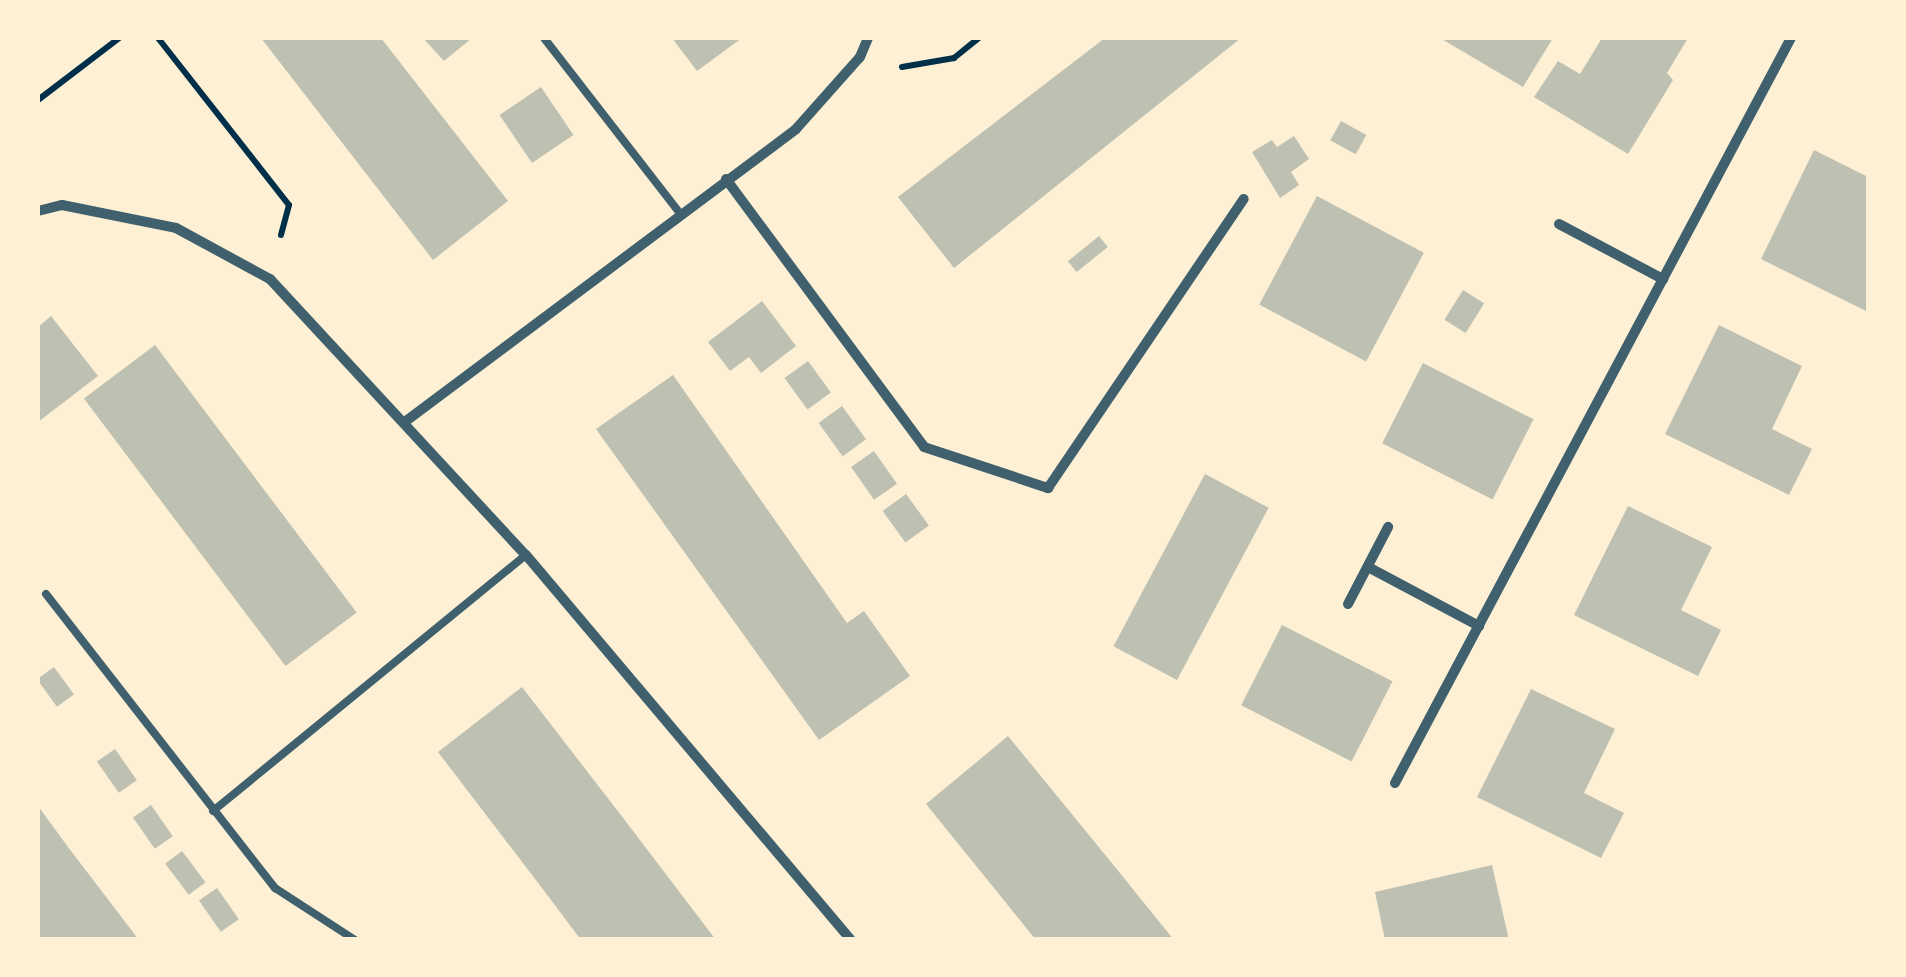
<!DOCTYPE html>
<html>
<head>
<meta charset="utf-8">
<style>
  body { margin:0 }
  #map { position:relative; width:1906px; height:977px; overflow:hidden; background:#fdf0d5; font-family:"Alegreya Sans",sans-serif }
  div>[style] { position:absolute }
  [style*='--x'] { left:calc(var(--x)*1px); top:calc(var(--y)*1px); width:calc(var(--w)*1px); rotate:calc(var(--a)*1deg) }
  .building>* { inset:0; background:#bec0b2; transform-origin:0 0 }
  .path>* { height:6px; margin:-3px; padding:0 3px; transform-origin:3px; border-radius:3px; background:#003049 }
  .service>* { height:8px; margin:-4px; padding:0 4px; transform-origin:4px; border-radius:4px; background:#3f606c }
  .minor>* { height:10px; margin:-5px; padding:0 5px; transform-origin:5px; border-radius:5px; background:#3f606c }
  span { translate:-50% -50%; white-space:nowrap; text-align:center; line-height:1.15; -webkit-text-stroke:9px #fdf0d5; paint-order:stroke }
  .frame { position:absolute; inset:0; border:40px solid #fdf0d5; pointer-events:none }
</style>
</head>
<body>
<div id="map">
  <div class="building">
    <i style="clip-path:polygon(261px 38px,381px 38px,508px 201px,433px 260px)"></i>
    <i style="clip-path:polygon(423px 38px,472px 38px,444px 61px)"></i>
    <i style="clip-path:polygon(672px 38px,742px 38px,697px 71px)"></i>
    <i style="clip-path:polygon(1105px 38px,1241px 38px,954px 268px,898px 197px)"></i>
    <i style="clip-path:polygon(1440px 38px,1553px 38px,1523px 87px)"></i>
    <i style="clip-path:polygon(1602px 38px,1688px 38px,1667px 73px,1673px 80px,1628px 154px,1534px 97px,1558px 61px,1580px 74px)"></i>
    <i style="left:541px;top:87px;width:58px;height:50px;rotate:56deg"></i>
    <i style="left:1341px;top:121px;width:29px;height:22px;rotate:29deg"></i>
    <i style="clip-path:polygon(1294px 136px,1309px 159px,1291px 172px,1299px 185px,1280px 198px,1252px 152px,1272px 140px,1277px 147px)"></i>
    <i style="clip-path:polygon(1814px 150px,1868px 177px,1868px 312px,1761px 259px)"></i>
    <i style="left:1317px;top:196px;width:121px;height:123px;rotate:28deg"></i>
    <i style="left:1099px;top:236px;width:14px;height:40px;rotate:51deg"></i>
    <i style="left:1463px;top:290px;width:25px;height:35px;rotate:32deg"></i>
    <i style="clip-path:polygon(762px 301px,796px 346px,761px 373px,749px 357px,730px 371px,708px 342px)"></i>
    <i style="clip-path:polygon(51px 316px,98px 376px,38px 422px,38px 327px)"></i>
    <i style="clip-path:polygon(1719px 325px,1802px 366px,1772px 429px,1812px 449px,1789px 495px,1665px 434px)"></i>
    <i style="left:155px;top:345px;width:335px;height:89px;rotate:53deg"></i>
    <i style="left:808px;top:361px;width:39px;height:29px;rotate:54deg"></i>
    <i style="left:1423px;top:363px;width:124px;height:90px;rotate:27deg"></i>
    <i style="clip-path:polygon(673px 375px,847px 623px,864px 611px,910px 676px,819px 740px,596px 429px)"></i>
    <i style="left:842px;top:406px;width:41px;height:29px;rotate:54deg"></i>
    <i style="left:874px;top:451px;width:40px;height:28px;rotate:55deg"></i>
    <i style="left:1205px;top:474px;width:72px;height:195px;rotate:28deg"></i>
    <i style="left:906px;top:494px;width:39px;height:29px;rotate:54deg"></i>
    <i style="clip-path:polygon(1628px 506px,1712px 547px,1681px 610px,1721px 630px,1698px 676px,1574px 615px)"></i>
    <i style="left:1282px;top:625px;width:124px;height:90px;rotate:27deg"></i>
    <i style="left:54px;top:667px;width:34px;height:21px;rotate:54deg"></i>
    <i style="clip-path:polygon(522px 687px,627px 823px,716px 940px,581px 940px,542px 888px,438px 752px)"></i>
    <i style="clip-path:polygon(1531px 689px,1615px 729px,1584px 793px,1624px 813px,1601px 858px,1477px 797px)"></i>
    <i style="clip-path:polygon(1008px 736px,1111px 862px,1174px 940px,1036px 940px,977px 867px,926px 804px)"></i>
    <i style="left:115px;top:749px;width:38px;height:22px;rotate:55deg"></i>
    <i style="left:151px;top:805px;width:38px;height:22px;rotate:55deg"></i>
    <i style="clip-path:polygon(38px 806px,68px 847px,139px 940px,38px 940px)"></i>
    <i style="left:182px;top:851px;width:39px;height:21px;rotate:53deg"></i>
    <i style="clip-path:polygon(1492px 865px,1509px 940px,1385px 940px,1375px 892px)"></i>
    <i style="left:217px;top:888px;width:38px;height:22px;rotate:55deg"></i>
  </div>
  <div class="path">
    <i style="--x:158;--y:38;--w:212;--a:51.9"></i>
    <i style="--x:289;--y:205;--w:31;--a:105"></i>
    <i style="--x:902;--y:67;--w:53;--a:-9.8"></i>
    <i style="--x:954;--y:58;--w:32;--a:-39"></i>
    <i style="--x:38;--y:100;--w:102;--a:-37.4"></i>
  </div>
  <div class="service">
    <i style="--x:544;--y:38;--w:220;--a:52.2"></i>
    <i style="--x:46;--y:594;--w:373;--a:52.1"></i>
    <i style="--x:275;--y:888;--w:95;--a:33"></i>
    <i style="--x:213;--y:811;--w:404;--a:-39.3"></i>
  </div>
  <div class="minor">
    <i style="--x:726;--y:179;--w:333;--a:53.5"></i>
    <i style="--x:924;--y:447;--w:131;--a:18.3"></i>
    <i style="--x:1048;--y:488;--w:349;--a:-55.9"></i>
    <i style="--x:38;--y:211;--w:25;--a:-14"></i>
    <i style="--x:62;--y:205;--w:116;--a:11.4"></i>
    <i style="--x:176;--y:228;--w:107;--a:28.5"></i>
    <i style="--x:270;--y:279;--w:376;--a:47.2"></i>
    <i style="--x:526;--y:555;--w:504;--a:49.83"></i>
    <i style="--x:1559;--y:224;--w:118;--a:27.9"></i>
    <i style="--x:406;--y:421;--w:487;--a:-36.8"></i>
    <i style="--x:796;--y:129;--w:96;--a:-48.4"></i>
    <i style="--x:860;--y:57;--w:21;--a:-67"></i>
    <i style="--x:1368;--y:567;--w:126;--a:28"></i>
    <i style="--x:1348;--y:604;--w:87;--a:-62.5"></i>
    <i style="--x:1395;--y:783;--w:844;--a:-62.01"></i>
  </div>
  <div class="frame"></div>
</div>
</body>
</html>
